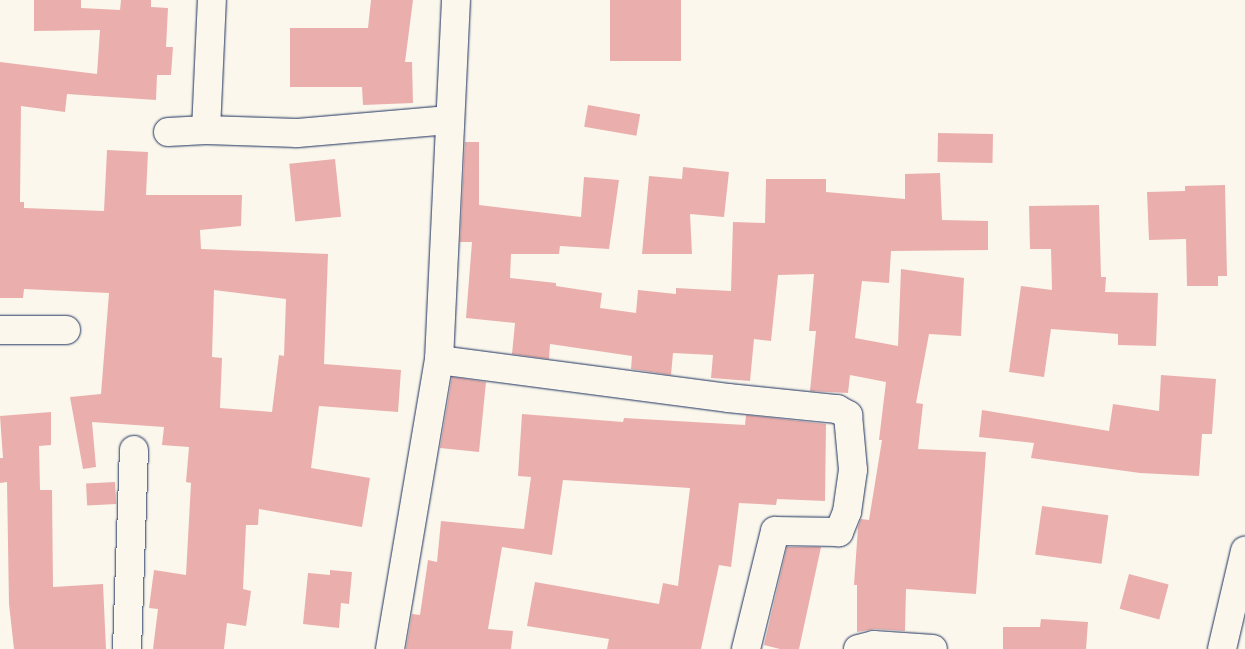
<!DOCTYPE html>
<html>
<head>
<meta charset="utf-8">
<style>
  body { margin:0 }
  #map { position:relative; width:1245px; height:649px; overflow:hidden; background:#fbf7ec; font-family:"Indie Flower",sans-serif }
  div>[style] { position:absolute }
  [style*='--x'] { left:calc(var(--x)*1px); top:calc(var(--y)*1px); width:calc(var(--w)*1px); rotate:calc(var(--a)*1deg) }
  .building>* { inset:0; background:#eaafac; transform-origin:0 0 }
  .roads { filter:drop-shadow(0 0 1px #1b2f5e) drop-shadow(0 0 1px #1b2f5e) }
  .street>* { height:28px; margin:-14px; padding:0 14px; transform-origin:14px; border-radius:14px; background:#fbf7ec }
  span { translate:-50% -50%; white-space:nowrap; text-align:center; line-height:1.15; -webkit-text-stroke:5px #fbf7ec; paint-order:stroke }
</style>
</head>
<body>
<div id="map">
  <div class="building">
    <i style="clip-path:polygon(evenodd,34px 0,81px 0,81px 8px,120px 10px,121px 0,151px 0,151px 7px,168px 8px,166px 47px,173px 47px,171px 75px,157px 75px,156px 100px,67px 94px,65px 112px,21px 106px,20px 202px,24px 202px,24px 208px,104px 211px,107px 150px,148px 152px,146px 195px,242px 195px,241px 226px,200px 230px,201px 249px,328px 254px,324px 364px,401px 370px,398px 412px,319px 406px,311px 468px,370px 478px,362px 527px,259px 509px,258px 525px,246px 525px,243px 589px,251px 591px,246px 626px,227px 623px,224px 649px,153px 649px,158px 609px,149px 608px,154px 570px,186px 575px,191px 483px,186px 482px,189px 447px,162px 445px,164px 427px,92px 422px,96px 467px,83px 469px,70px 397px,101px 394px,109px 293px,24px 289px,23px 298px,0 298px,0 62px,97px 74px,100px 30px,34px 31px,34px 0,214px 290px,286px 299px,284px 356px,279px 355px,272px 412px,220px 408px,222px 358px,212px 357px,214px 290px)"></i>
    <i style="clip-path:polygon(371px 0,413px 0,405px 62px,412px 62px,413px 103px,363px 105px,362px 87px,290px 87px,290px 28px,368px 28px)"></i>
    <i style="left:610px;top:0;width:71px;height:61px"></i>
    <i style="left:588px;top:105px;width:53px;height:22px;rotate:10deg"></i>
    <i style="left:938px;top:133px;width:55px;height:29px;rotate:1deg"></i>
    <i style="clip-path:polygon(465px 142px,479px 142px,479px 205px,581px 217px,584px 177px,619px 180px,609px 249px,560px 246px,559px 254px,511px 254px,510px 278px,556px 283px,556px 286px,602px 293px,600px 308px,636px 313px,638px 290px,676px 294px,676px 288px,731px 291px,733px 222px,765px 223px,766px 179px,826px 179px,826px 192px,905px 199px,905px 174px,940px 173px,942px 220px,988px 221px,988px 250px,891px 251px,889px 283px,862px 281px,855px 338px,898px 346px,901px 269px,964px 278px,961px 336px,929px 334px,916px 403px,923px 404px,918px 449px,986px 452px,976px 594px,906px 589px,905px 631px,875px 629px,857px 632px,857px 585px,854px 585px,858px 527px,861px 519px,869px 520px,882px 440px,879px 440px,886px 382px,850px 375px,848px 393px,810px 391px,816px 331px,809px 331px,814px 274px,778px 275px,771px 341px,754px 339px,750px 381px,711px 378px,713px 355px,673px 353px,671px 375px,631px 369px,632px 356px,550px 344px,549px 359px,512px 354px,515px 323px,466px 318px,472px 242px,460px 242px)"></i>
    <i style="left:335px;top:159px;width:58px;height:46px;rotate:84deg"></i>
    <i style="clip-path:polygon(683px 167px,729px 172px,724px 217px,690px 214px,692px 254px,642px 254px,649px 176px,682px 179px)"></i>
    <i style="clip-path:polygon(1225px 185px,1227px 276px,1218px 276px,1218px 286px,1187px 286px,1186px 239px,1149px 240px,1147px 192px,1185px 191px,1185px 186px)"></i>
    <i style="clip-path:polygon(1099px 205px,1101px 277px,1106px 277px,1105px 292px,1158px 293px,1156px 346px,1118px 345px,1118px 334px,1051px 329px,1044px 377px,1009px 372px,1021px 286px,1052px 290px,1051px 249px,1030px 249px,1029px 206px)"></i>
    <i style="clip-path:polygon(1161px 375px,1216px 379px,1212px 434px,1202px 434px,1199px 476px,1140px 473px,1031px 458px,1034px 443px,979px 437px,982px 410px,1109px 431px,1113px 404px,1159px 411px)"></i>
    <i style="clip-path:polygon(452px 377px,486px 382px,479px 452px,440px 448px)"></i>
    <i style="clip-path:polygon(51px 412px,51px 445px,39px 446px,40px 490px,52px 490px,53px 587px,103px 584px,106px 649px,14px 649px,9px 604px,7px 482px,0 483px,0 458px,3px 458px,0 416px)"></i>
    <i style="clip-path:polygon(522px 414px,623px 422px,624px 418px,745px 425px,746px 415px,826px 424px,825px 501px,777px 499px,776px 505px,739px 503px,731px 567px,719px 565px,701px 649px,607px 649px,609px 639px,527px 626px,535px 582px,659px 604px,663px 583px,678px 586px,690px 488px,563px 480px,552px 555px,502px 547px,488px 629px,513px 631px,511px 649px,406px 649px,412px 614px,420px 615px,428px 560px,437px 562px,441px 521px,524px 529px,531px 477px,518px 476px)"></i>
    <i style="left:115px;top:482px;width:22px;height:29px;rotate:87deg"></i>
    <i style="left:1042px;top:506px;width:67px;height:49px;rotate:8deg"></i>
    <i style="clip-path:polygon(787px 547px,821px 547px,799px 649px,780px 649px,764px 645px)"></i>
    <i style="clip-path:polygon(330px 570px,352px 572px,349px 604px,341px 603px,339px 628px,303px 624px,308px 573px,330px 575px)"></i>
    <i style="left:1129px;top:574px;width:41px;height:36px;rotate:15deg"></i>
    <i style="clip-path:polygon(1041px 619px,1088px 622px,1086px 649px,1003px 649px,1003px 627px,1040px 627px)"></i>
  </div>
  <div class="roads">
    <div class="street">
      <i style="--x:206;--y:130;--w:130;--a:-87.4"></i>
      <i style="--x:168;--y:132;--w:38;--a:-3"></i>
      <i style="--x:206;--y:130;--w:91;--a:1.9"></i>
      <i style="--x:297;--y:133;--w:153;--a:-4.9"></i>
      <i style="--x:0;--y:330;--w:66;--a:0"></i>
      <i style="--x:439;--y:360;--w:291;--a:7.5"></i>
      <i style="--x:728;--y:398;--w:110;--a:5.8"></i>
      <i style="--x:837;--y:409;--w:13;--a:29"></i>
      <i style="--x:848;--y:415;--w:55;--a:84.8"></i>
      <i style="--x:853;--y:470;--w:42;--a:98.1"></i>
      <i style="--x:847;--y:512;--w:22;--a:112"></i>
      <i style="--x:839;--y:532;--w:64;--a:-179.1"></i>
      <i style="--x:775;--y:531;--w:122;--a:103.8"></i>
      <i style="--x:127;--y:649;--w:199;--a:-88"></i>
      <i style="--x:390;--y:649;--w:293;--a:-80.4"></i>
      <i style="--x:439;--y:360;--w:360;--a:-87.3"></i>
      <i style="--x:858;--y:649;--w:16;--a:-14"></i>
      <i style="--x:874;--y:645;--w:59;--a:3.9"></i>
      <i style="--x:1222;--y:649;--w:101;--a:-76.8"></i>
    </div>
  </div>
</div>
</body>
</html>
